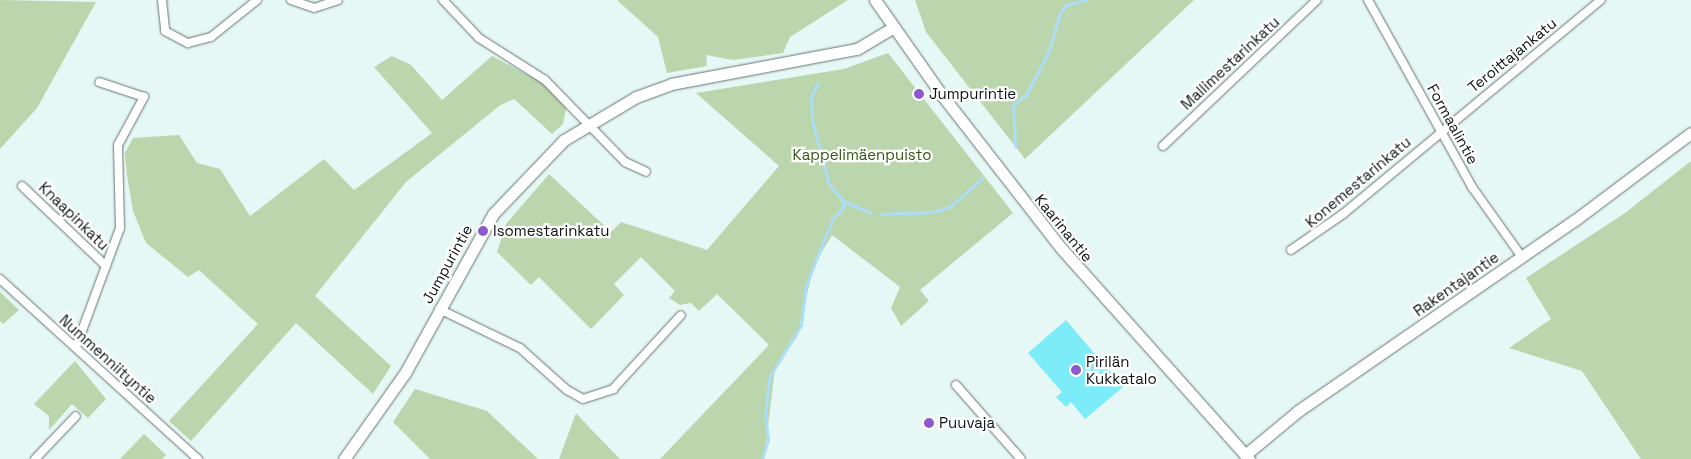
<!DOCTYPE html>
<html>
<head>
<meta charset="utf-8">
<style>
  body { margin:0 }
  #map { position:relative; width:1691px; height:459px; overflow:hidden; background:#e6f8f5; font-family:"Space Grotesk",sans-serif }
  div>[style] { position:absolute }
  [style*='--x'] { left:calc(var(--x)*1px); top:calc(var(--y)*1px); width:calc(var(--w)*1px); rotate:calc(var(--a)*1deg) }
  .green>* { inset:0; background:#bbd5ac }
  .stream>* { height:3px; margin:-1.5px; padding:0 1.5px; transform-origin:1.5px; border-radius:1.5px; background:#acdef7 }
  .building>* { inset:0; background:#7decf9 }
  .roads { filter:drop-shadow(0 0 1px #647370) drop-shadow(0 0 1px #647370) }
  .street>* { height:8px; margin:-4px; padding:0 4px; transform-origin:4px; border-radius:4px; background:#fff }
  .secondary>* { height:11px; margin:-5.5px; padding:0 5.5px; transform-origin:5.5px; border-radius:5.5px; background:#fff }
  .dots>* { width:14px; height:14px; translate:-50% -50%; box-sizing:border-box; border:2px solid #fff; border-radius:50% }
  span { translate:-50% -50%; white-space:nowrap; text-align:center; line-height:1.15; -webkit-text-stroke:4.5px #fff; paint-order:stroke }
  .street-label { font-size:15px; color:#0c1211 }
  .poi-label { font-size:15px; color:#0c1211 }
  .left { translate:0 -50%; text-align:left }
  .park-label { font-size:15px; color:#325711 }
</style>
</head>
<body>
<div id="map">
  <div class="green">
    <i style="clip-path:polygon(0 0,96px 2px,37px 108px,0 149px)"></i>
    <i style="clip-path:polygon(617px 0,848px 0,790px 37px,783px 53px,733px 60px,706px 55px,707px 66px,667px 73px,658px 37px)"></i>
    <i style="clip-path:polygon(915px 0,1194px 0,1025px 159px,926px 32px)"></i>
    <i style="clip-path:polygon(888px 53px,1013px 213px,920px 290px,929px 301px,901px 326px,891px 308px,900px 287px,832px 235px,814px 265px,797px 337px,775px 368px,764px 459px,660px 459px,769px 345px,717px 294px,699px 311px,691px 303px,680px 305px,669px 298px,675px 291px,641px 257px,614px 284px,624px 295px,591px 329px,539px 277px,531px 285px,497px 252px,506px 224px,549px 174px,611px 232px,621px 222px,707px 250px,779px 166px,696px 93px,844px 69px)"></i>
    <i style="clip-path:polygon(392px 56px,411px 65px,442px 100px,492px 56px,544px 84px,566px 108px,563px 124px,552px 134px,514px 99px,499px 106px,406px 182px,315px 296px,391px 366px,373px 394px,296px 323px,191px 441px,169px 421px,258px 324px,199px 270px,188px 277px,146px 243px,133px 211px,127px 175px,125px 153px,133px 138px,179px 135px,197px 163px,220px 169px,250px 216px,324px 159px,354px 190px,432px 133px,374px 67px)"></i>
    <i style="clip-path:polygon(1691px 161px,1691px 459px,1641px 459px,1582px 371px,1509px 348px,1551px 319px,1526px 278px,1625px 213px)"></i>
    <i style="clip-path:polygon(0 292px,19px 310px,3px 324px,0 321px)"></i>
    <i style="clip-path:polygon(75px 361px,106px 399px,88px 418px,72px 404px,49px 430px,49px 416px,34px 404px)"></i>
    <i style="clip-path:polygon(415px 389px,487px 411px,538px 459px,430px 459px,393px 422px)"></i>
    <i style="clip-path:polygon(576px 413px,588px 426px,620px 459px,559px 459px)"></i>
    <i style="clip-path:polygon(144px 434px,166px 455px,162px 459px,120px 459px)"></i>
  </div>
  <div class="stream">
    <i style="--x:1015;--y:146;--w:41;--a:-92.8"></i>
    <i style="--x:1013;--y:105;--w:16;--a:-38"></i>
    <i style="--x:1026;--y:95;--w:47;--a:-62.4"></i>
    <i style="--x:1048;--y:53;--w:42;--a:-73.3"></i>
    <i style="--x:1060;--y:13;--w:10;--a:-53"></i>
    <i style="--x:1066;--y:5;--w:20;--a:-15"></i>
    <i style="--x:843;--y:201;--w:30;--a:23"></i>
    <i style="--x:880;--y:214;--w:53;--a:-2.2"></i>
    <i style="--x:933;--y:212;--w:19;--a:-18"></i>
    <i style="--x:951;--y:206;--w:42;--a:-42.1"></i>
    <i style="--x:762;--y:459;--w:21;--a:-73"></i>
    <i style="--x:768;--y:439;--w:24;--a:-97"></i>
    <i style="--x:765;--y:415;--w:39;--a:-83"></i>
    <i style="--x:770;--y:376;--w:60;--a:-58.7"></i>
    <i style="--x:801;--y:325;--w:40;--a:-82.9"></i>
    <i style="--x:806;--y:285;--w:72;--a:-68.1"></i>
    <i style="--x:833;--y:218;--w:14;--a:-45"></i>
    <i style="--x:843;--y:208;--w:7;--a:-90"></i>
    <i style="--x:843;--y:201;--w:22;--a:-129"></i>
    <i style="--x:829;--y:184;--w:66;--a:-104.9"></i>
    <i style="--x:812;--y:120;--w:24;--a:-92"></i>
    <i style="--x:811;--y:96;--w:15;--a:-62"></i>
  </div>
  <div class="building">
    <i style="clip-path:polygon(1066px 320px,1123px 387px,1085px 419px,1071px 402px,1066px 407px,1056px 397px,1062px 392px,1028px 353px)"></i>
  </div>
  <div class="roads">
    <div class="street">
      <i style="--x:162;--y:0;--w:31;--a:84"></i>
      <i style="--x:165;--y:31;--w:26;--a:28"></i>
      <i style="--x:188;--y:43;--w:24;--a:-15"></i>
      <i style="--x:211;--y:37;--w:59;--a:-38.8"></i>
      <i style="--x:291;--y:0;--w:24;--a:19"></i>
      <i style="--x:314;--y:8;--w:25;--a:-18"></i>
      <i style="--x:443;--y:0;--w:52;--a:46.5"></i>
      <i style="--x:479;--y:38;--w:78;--a:32.5"></i>
      <i style="--x:545;--y:80;--w:115;--a:45.7"></i>
      <i style="--x:625;--y:162;--w:23;--a:25"></i>
      <i style="--x:1368;--y:0;--w:214;--a:60.9"></i>
      <i style="--x:1472;--y:187;--w:86;--a:54.5"></i>
      <i style="--x:1163;--y:146;--w:212;--a:-43.5"></i>
      <i style="--x:22;--y:186;--w:116;--a:43.6"></i>
      <i style="--x:1291;--y:250;--w:63;--a:-34.7"></i>
      <i style="--x:1343;--y:214;--w:335;--a:-39.7"></i>
      <i style="--x:0;--y:279;--w:268;--a:42.3"></i>
      <i style="--x:439;--y:309;--w:90;--a:25.7"></i>
      <i style="--x:520;--y:348;--w:63;--a:41.8"></i>
      <i style="--x:567;--y:390;--w:18;--a:29"></i>
      <i style="--x:583;--y:399;--w:32;--a:-18"></i>
      <i style="--x:613;--y:389;--w:100;--a:-47.4"></i>
      <i style="--x:76;--y:347;--w:127;--a:-69.7"></i>
      <i style="--x:120;--y:228;--w:83;--a:-91.4"></i>
      <i style="--x:118;--y:145;--w:55;--a:-61.6"></i>
      <i style="--x:144;--y:97;--w:47;--a:-161.6"></i>
      <i style="--x:956;--y:385;--w:98;--a:48.7"></i>
      <i style="--x:35;--y:459;--w:59;--a:-46.4"></i>
    </div>
    <div class="secondary">
      <i style="--x:875;--y:0;--w:115;--a:54.9"></i>
      <i style="--x:941;--y:94;--w:195;--a:52.1"></i>
      <i style="--x:1061;--y:248;--w:283;--a:48.3"></i>
      <i style="--x:1245;--y:455;--w:69;--a:-39.7"></i>
      <i style="--x:1298;--y:411;--w:336;--a:-34.6"></i>
      <i style="--x:1575;--y:220;--w:145;--a:-36.9"></i>
      <i style="--x:344;--y:459;--w:105;--a:-54.7"></i>
      <i style="--x:405;--y:373;--w:182;--a:-61"></i>
      <i style="--x:493;--y:214;--w:103;--a:-46.2"></i>
      <i style="--x:564;--y:140;--w:84;--a:-30.8"></i>
      <i style="--x:636;--y:97;--w:37;--a:-20"></i>
      <i style="--x:671;--y:84;--w:189;--a:-10.7"></i>
      <i style="--x:857;--y:49;--w:43;--a:-30.7"></i>
    </div>
  </div>
  <div class="dots">
    <i style="left:919px;top:94px;background:#8d59d1"></i>
    <i style="left:483px;top:231px;background:#8d59d1"></i>
    <i style="left:1076px;top:370px;background:#8d59d1"></i>
    <i style="left:929px;top:423px;background:#8d59d1"></i>
  </div>
  <div class="street-label">
    <span style="left:1512px;top:55px;rotate:-39deg">Teroittajankatu</span>
    <span style="left:1230px;top:63px;rotate:-43deg">Mallimestarinkatu</span>
    <span style="left:1453px;top:124px;rotate:61deg">Formaalintie</span>
    <span style="left:1358px;top:182px;rotate:-40deg">Konemestarinkatu</span>
    <span style="left:74px;top:216px;rotate:44deg">Knaapinkatu</span>
    <span style="left:1064px;top:228px;rotate:51deg">Kaarinantie</span>
    <span style="left:447px;top:264px;rotate:-61deg">Jumpurintie</span>
    <span style="left:1456px;top:284px;rotate:-35deg">Rakentajantie</span>
    <span style="left:108px;top:359px;rotate:42deg">Nummenniityntie</span>
  </div>
  <div class="poi-label">
    <span class="left" style="left:929px;top:94px">Jumpurintie</span>
    <span class="left" style="left:493px;top:231px">Isomestarinkatu</span>
    <span class="left" style="left:1086px;top:370px">Pirilän<br>Kukkatalo</span>
    <span class="left" style="left:939px;top:423px">Puuvaja</span>
  </div>
  <div class="park-label">
    <span style="left:862px;top:155px">Kappelimäenpuisto</span>
  </div>
</div>
</body>
</html>
